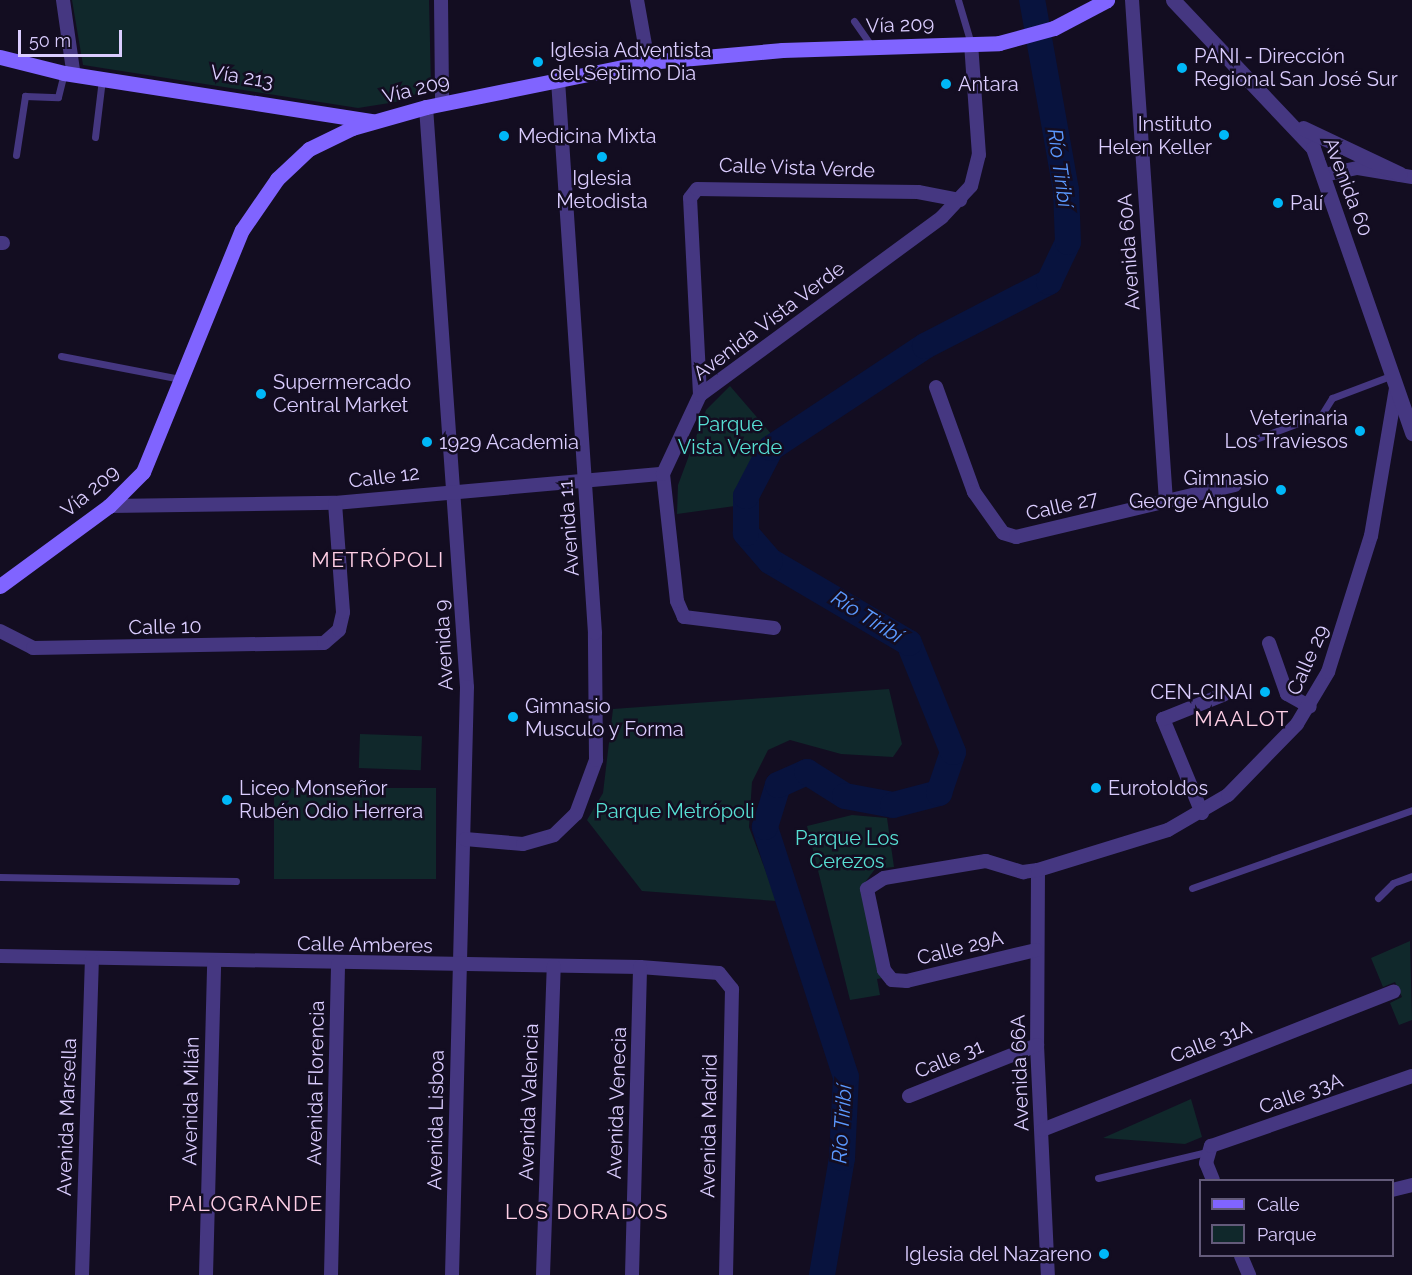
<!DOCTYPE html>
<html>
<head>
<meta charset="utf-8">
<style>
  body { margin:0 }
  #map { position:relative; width:1412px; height:1275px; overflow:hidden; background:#130d21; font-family:Raleway,sans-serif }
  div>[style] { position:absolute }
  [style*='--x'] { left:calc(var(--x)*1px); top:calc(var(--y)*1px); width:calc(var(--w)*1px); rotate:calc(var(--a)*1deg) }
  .green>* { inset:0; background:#10282b; transform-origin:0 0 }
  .river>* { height:26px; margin:-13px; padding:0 13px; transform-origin:13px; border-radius:13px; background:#08133e }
  .service>* { height:7px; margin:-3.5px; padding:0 3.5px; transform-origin:3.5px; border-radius:3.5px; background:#453781 }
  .minor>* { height:14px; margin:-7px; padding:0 7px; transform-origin:7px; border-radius:7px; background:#453781 }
  .tertiary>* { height:15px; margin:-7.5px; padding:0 7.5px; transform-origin:7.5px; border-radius:7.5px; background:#453781 }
  .secondary>* { height:15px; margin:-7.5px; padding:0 7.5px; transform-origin:7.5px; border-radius:7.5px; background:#8064ff }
  .dots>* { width:16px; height:16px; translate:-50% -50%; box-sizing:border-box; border:3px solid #130d21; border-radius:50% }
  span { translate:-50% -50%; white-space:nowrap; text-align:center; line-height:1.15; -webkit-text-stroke:5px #130d21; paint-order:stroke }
  .street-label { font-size:20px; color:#dbcdff }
  .poi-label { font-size:20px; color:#dbcdff }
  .left { translate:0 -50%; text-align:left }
  .right { translate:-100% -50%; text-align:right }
  .park-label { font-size:20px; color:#57e0d4 }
  .water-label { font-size:21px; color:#5b99ff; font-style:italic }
  .neighbourhood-label { font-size:21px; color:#ffcfe6; letter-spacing:1.5px }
  .legend { position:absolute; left:1199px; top:1179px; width:195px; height:78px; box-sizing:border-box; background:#130d21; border:2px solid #635a7a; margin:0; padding:8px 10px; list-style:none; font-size:18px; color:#dbcdff }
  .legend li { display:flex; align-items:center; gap:12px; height:30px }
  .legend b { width:30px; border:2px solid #635a7a }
  .scale { position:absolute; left:18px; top:30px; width:104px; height:27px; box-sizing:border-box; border:3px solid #dbcdff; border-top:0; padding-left:8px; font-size:18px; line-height:21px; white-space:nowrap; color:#dbcdff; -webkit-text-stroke:4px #130d21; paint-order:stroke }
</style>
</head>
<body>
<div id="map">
  <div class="green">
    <i style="clip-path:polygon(72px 0,429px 0,431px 86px,402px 101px,358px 108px,83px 65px)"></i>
    <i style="clip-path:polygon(730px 386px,773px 436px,735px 495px,735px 506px,677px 514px,678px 485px,706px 410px)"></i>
    <i style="clip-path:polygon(889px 689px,902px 744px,893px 757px,841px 754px,790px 740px,768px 750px,752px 782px,749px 827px,777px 901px,642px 891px,587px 820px,603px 793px,613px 709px)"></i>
    <i style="left:360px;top:734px;width:62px;height:34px;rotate:2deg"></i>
    <i style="left:274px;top:788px;width:162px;height:91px"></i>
    <i style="clip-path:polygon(852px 815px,887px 818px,894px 867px,875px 869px,866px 881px,883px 978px,877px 979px,880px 995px,850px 1000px,807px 826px)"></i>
    <i style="clip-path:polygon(1410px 941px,1412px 1020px,1399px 1025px,1390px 1003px,1402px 997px,1395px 982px,1383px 987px,1371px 958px)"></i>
    <i style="clip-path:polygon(1191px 1099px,1202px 1137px,1185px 1144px,1103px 1138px)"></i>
  </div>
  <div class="river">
    <i style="--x:822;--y:1275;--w:119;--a:-80.3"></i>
    <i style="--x:842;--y:1158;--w:81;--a:-87.2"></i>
    <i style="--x:846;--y:1077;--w:263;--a:-108"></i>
    <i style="--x:765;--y:827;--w:44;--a:-72.8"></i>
    <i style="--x:778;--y:785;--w:32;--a:-24"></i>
    <i style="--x:807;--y:772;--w:45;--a:32.3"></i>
    <i style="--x:845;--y:796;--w:49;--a:10.6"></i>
    <i style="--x:893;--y:805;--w:48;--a:-14.6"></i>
    <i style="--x:939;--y:793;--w:43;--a:-71.1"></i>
    <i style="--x:953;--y:752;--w:118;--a:-112"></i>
    <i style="--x:909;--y:643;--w:161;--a:-149.5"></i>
    <i style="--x:770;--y:561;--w:37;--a:-131"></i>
    <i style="--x:746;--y:533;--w:37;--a:-90"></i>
    <i style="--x:746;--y:496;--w:54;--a:-62.5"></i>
    <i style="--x:771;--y:448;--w:185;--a:-33.5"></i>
    <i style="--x:925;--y:346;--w:140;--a:-27.3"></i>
    <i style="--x:1049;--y:282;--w:44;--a:-64.6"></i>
    <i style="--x:1068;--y:242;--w:52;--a:-92.2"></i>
    <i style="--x:1066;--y:190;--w:193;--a:-100.1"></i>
  </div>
  <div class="service">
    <i style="--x:958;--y:0;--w:46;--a:73.5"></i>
    <i style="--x:854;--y:21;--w:32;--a:55"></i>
    <i style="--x:95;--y:137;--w:58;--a:-83.1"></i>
    <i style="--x:16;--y:155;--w:60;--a:-81.3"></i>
    <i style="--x:25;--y:96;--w:33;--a:2"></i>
    <i style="--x:58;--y:97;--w:25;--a:-76"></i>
    <i style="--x:61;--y:356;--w:121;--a:10.9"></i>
    <i style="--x:1253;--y:440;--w:74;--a:-20.6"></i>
    <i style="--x:1322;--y:414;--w:19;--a:-58"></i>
    <i style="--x:1332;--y:398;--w:65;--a:-20.7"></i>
    <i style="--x:0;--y:877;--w:236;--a:1"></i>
    <i style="--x:1192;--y:888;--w:233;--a:-19.5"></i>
    <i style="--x:1378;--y:898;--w:21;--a:-45"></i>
    <i style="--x:1393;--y:883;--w:20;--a:-20"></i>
    <i style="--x:1098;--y:1178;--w:111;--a:-13.5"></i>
  </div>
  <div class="minor">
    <i style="--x:63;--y:0;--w:71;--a:81.9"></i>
    <i style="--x:441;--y:0;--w:103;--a:89.4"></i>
    <i style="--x:637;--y:0;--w:63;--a:79.9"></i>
    <i style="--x:1132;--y:0;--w:502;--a:86.12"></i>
    <i style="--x:426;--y:107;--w:581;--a:85.96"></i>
    <i style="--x:467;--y:687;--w:588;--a:91.46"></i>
    <i style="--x:1324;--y:175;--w:35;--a:-12"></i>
    <i style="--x:1358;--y:168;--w:55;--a:9.5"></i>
    <i style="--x:0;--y:243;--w:3;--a:0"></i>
    <i style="--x:936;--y:387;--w:112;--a:70.1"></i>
    <i style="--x:974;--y:492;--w:50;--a:54.7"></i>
    <i style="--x:1003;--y:533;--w:14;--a:17"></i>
    <i style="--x:1016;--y:537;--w:225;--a:-13.4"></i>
    <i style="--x:700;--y:395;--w:197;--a:-92.9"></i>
    <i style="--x:690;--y:198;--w:11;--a:-52"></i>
    <i style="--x:697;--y:189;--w:221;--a:0.8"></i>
    <i style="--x:918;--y:192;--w:43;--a:10.8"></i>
    <i style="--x:109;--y:506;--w:226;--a:-0.8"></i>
    <i style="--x:335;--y:503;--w:329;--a:-5.1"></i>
    <i style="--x:774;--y:628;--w:91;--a:-173"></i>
    <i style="--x:684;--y:617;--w:17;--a:-114"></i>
    <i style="--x:677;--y:601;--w:128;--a:-96.3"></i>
    <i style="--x:663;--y:474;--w:87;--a:-64.9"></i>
    <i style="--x:700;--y:395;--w:300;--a:-36.3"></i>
    <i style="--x:942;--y:217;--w:42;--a:-46.9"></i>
    <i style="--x:971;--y:186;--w:32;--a:-76"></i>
    <i style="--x:979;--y:155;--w:111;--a:-94.1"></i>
    <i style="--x:0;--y:631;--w:37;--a:27"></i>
    <i style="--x:33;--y:648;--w:291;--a:-1"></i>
    <i style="--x:324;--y:643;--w:20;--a:-41"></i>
    <i style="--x:339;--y:630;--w:18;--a:-77"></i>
    <i style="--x:343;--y:612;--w:109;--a:-94.2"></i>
    <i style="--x:1269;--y:643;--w:54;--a:70.6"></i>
    <i style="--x:1287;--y:694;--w:26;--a:29"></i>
    <i style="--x:1202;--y:813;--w:102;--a:-112.5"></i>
    <i style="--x:1163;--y:719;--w:65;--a:-21.8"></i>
    <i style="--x:465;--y:839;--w:58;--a:4.9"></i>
    <i style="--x:523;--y:844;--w:32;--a:-16"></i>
    <i style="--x:554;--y:835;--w:30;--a:-44"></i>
    <i style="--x:576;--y:814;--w:58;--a:-69.7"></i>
    <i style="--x:596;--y:760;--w:127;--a:-90.5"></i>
    <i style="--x:595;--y:633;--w:554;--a:-93.83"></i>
    <i style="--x:1038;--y:870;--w:175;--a:90.3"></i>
    <i style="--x:1037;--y:1045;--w:230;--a:87.3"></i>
    <i style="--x:1036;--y:950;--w:133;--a:166.5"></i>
    <i style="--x:907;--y:981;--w:15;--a:-176"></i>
    <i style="--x:892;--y:980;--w:13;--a:-129"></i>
    <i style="--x:884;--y:970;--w:83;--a:-101.9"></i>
    <i style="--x:867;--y:889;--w:20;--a:-33"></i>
    <i style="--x:884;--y:878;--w:103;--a:-9.5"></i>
    <i style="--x:986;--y:861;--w:39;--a:17"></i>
    <i style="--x:1023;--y:872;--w:15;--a:-8"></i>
    <i style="--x:1038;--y:870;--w:136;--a:-17.1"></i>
    <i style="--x:1168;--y:830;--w:69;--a:-30.3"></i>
    <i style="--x:1228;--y:795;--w:99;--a:-45.8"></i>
    <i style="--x:1297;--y:724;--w:61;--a:-59.2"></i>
    <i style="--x:1328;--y:672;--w:143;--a:-72.5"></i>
    <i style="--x:1371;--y:536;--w:150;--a:-80.4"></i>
    <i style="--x:0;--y:956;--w:640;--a:0.98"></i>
    <i style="--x:640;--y:967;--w:79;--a:4.3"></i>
    <i style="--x:719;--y:973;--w:21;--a:51"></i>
    <i style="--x:732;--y:989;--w:286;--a:91.2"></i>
    <i style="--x:909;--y:1096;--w:138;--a:-21.7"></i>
    <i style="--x:1042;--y:1130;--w:378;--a:-21.5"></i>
    <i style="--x:1213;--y:1180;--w:18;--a:-112"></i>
    <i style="--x:1206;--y:1163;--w:18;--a:-74"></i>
    <i style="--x:1211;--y:1146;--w:213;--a:-19.2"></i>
    <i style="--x:1392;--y:1190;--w:21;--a:-14"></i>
    <i style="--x:1241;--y:1256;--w:21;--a:67"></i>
    <i style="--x:82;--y:1275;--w:315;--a:-88.2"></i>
    <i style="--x:206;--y:1275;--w:312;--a:-88.5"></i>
    <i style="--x:331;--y:1275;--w:311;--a:-88.7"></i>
    <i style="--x:543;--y:1275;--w:309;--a:-88"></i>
    <i style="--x:632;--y:1275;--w:308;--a:-88.5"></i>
  </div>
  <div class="tertiary">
    <i style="--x:1173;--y:0;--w:204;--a:46.6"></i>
    <i style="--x:1313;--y:148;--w:302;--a:70.8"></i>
    <i style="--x:1303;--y:128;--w:107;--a:25.4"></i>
  </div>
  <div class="secondary">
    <i style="--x:0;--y:57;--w:66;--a:14"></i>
    <i style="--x:64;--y:73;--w:312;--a:8.9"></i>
    <i style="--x:0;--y:586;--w:135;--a:-36.3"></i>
    <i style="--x:109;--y:506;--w:48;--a:-45"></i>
    <i style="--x:143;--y:472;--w:261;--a:-67.8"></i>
    <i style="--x:242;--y:230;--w:62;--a:-55.5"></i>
    <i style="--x:277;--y:179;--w:44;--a:-43.2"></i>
    <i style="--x:309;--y:149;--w:48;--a:-26"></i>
    <i style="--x:352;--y:128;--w:77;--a:-15.8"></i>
    <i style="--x:426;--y:107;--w:227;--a:-11.5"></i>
    <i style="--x:648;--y:62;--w:135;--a:-5.1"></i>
    <i style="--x:782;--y:50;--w:217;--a:-1.8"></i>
    <i style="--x:999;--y:43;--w:57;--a:-15.3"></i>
    <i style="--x:1054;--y:28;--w:60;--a:-27.8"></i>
  </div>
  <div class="dots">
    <i style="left:538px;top:62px;background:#00b8f8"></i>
    <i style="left:1182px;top:68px;background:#00b8f8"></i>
    <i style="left:946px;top:84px;background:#00b8f8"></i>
    <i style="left:1224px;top:135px;background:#00b8f8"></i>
    <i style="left:504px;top:136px;background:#00b8f8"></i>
    <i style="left:602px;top:157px;background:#00b8f8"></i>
    <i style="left:1278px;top:203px;background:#00b8f8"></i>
    <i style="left:261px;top:394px;background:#00b8f8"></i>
    <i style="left:1360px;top:431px;background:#00b8f8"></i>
    <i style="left:427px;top:442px;background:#00b8f8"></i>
    <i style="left:1281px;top:490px;background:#00b8f8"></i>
    <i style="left:1265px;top:692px;background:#00b8f8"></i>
    <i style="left:513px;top:717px;background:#00b8f8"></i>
    <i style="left:1096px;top:788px;background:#00b8f8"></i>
    <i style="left:227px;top:800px;background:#00b8f8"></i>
    <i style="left:1104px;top:1254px;background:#00b8f8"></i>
  </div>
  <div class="street-label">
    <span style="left:900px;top:25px;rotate:-2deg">Vía 209</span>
    <span style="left:242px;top:77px;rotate:9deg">Vía 213</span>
    <span style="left:416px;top:89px;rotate:-14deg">Vía 209</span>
    <span style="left:797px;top:168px;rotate:2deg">Calle Vista Verde</span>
    <span style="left:1348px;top:187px;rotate:69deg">Avenida 60</span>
    <span style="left:1129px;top:252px;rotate:-94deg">Avenida 60A</span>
    <span style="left:769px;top:321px;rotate:-37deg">Avenida Vista Verde</span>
    <span style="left:384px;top:477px;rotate:-7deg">Calle 12</span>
    <span style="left:90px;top:491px;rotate:-40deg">Vía 209</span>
    <span style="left:1062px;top:506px;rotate:-13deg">Calle 27</span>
    <span style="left:569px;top:528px;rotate:-94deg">Avenida 11</span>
    <span style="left:165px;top:627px;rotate:-1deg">Calle 10</span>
    <span style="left:444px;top:645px;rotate:-93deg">Avenida 9</span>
    <span style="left:1308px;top:660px;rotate:-66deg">Calle 29</span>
    <span style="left:365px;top:945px;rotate:1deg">Calle Amberes</span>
    <span style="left:960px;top:948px;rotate:-14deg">Calle 29A</span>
    <span style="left:1211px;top:1042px;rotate:-21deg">Calle 31A</span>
    <span style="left:949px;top:1059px;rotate:-22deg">Calle 31</span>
    <span style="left:1020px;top:1073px;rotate:-92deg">Avenida 66A</span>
    <span style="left:316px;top:1083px;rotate:-89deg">Avenida Florencia</span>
    <span style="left:1301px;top:1094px;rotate:-19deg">Calle 33A</span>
    <span style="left:191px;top:1101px;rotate:-89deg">Avenida Milán</span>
    <span style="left:529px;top:1102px;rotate:-88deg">Avenida Valencia</span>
    <span style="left:617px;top:1103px;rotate:-88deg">Avenida Venecia</span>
    <span style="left:67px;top:1117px;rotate:-88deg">Avenida Marsella</span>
    <span style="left:436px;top:1120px;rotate:-89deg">Avenida Lisboa</span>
    <span style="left:709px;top:1126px;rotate:-89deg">Avenida Madrid</span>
  </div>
  <div class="poi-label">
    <span class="left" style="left:550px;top:62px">Iglesia Adventista<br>del Septimo Dia</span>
    <span class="left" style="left:1194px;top:68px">PANI - Dirección<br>Regional San José Sur</span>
    <span class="left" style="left:958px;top:84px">Antara</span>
    <span class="right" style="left:1212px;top:136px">Instituto<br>Helen Keller</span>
    <span class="left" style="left:518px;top:136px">Medicina Mixta</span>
    <span style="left:602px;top:190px">Iglesia<br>Metodista</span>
    <span class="left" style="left:1290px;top:203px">Palí</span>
    <span class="left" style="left:273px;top:394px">Supermercado<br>Central Market</span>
    <span class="right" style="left:1348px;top:430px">Veterinaria<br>Los Traviesos</span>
    <span class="left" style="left:439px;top:442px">1929 Academia</span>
    <span class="right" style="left:1269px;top:490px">Gimnasio<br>George Angulo</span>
    <span class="right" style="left:1253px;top:692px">CEN-CINAI</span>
    <span class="left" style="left:525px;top:718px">Gimnasio<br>Musculo y Forma</span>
    <span class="left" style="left:1108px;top:788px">Eurotoldos</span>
    <span class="left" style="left:239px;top:800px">Liceo Monseñor<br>Rubén Odio Herrera</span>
    <span class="right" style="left:1092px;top:1254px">Iglesia del Nazareno</span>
  </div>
  <div class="park-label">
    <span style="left:730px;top:436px">Parque<br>Vista Verde</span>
    <span style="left:675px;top:811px">Parque Metrópoli</span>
    <span style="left:847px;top:850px">Parque Los<br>Cerezos</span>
  </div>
  <div class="water-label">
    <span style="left:1060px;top:168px;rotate:82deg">Río Tiribí</span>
    <span style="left:867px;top:617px;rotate:32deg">Río Tiribí</span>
    <span style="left:842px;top:1124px;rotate:-86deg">Río Tiribí</span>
  </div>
  <div class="neighbourhood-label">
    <span style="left:378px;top:560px">METRÓPOLI</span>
    <span style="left:1242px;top:719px">MAALOT</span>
    <span style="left:246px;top:1204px">PALOGRANDE</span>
    <span style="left:587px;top:1212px">LOS DORADOS</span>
  </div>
  <ul class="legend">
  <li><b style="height:8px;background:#8064ff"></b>Calle</li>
  <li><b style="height:16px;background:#10282b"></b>Parque</li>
  </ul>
  <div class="scale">50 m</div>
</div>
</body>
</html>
